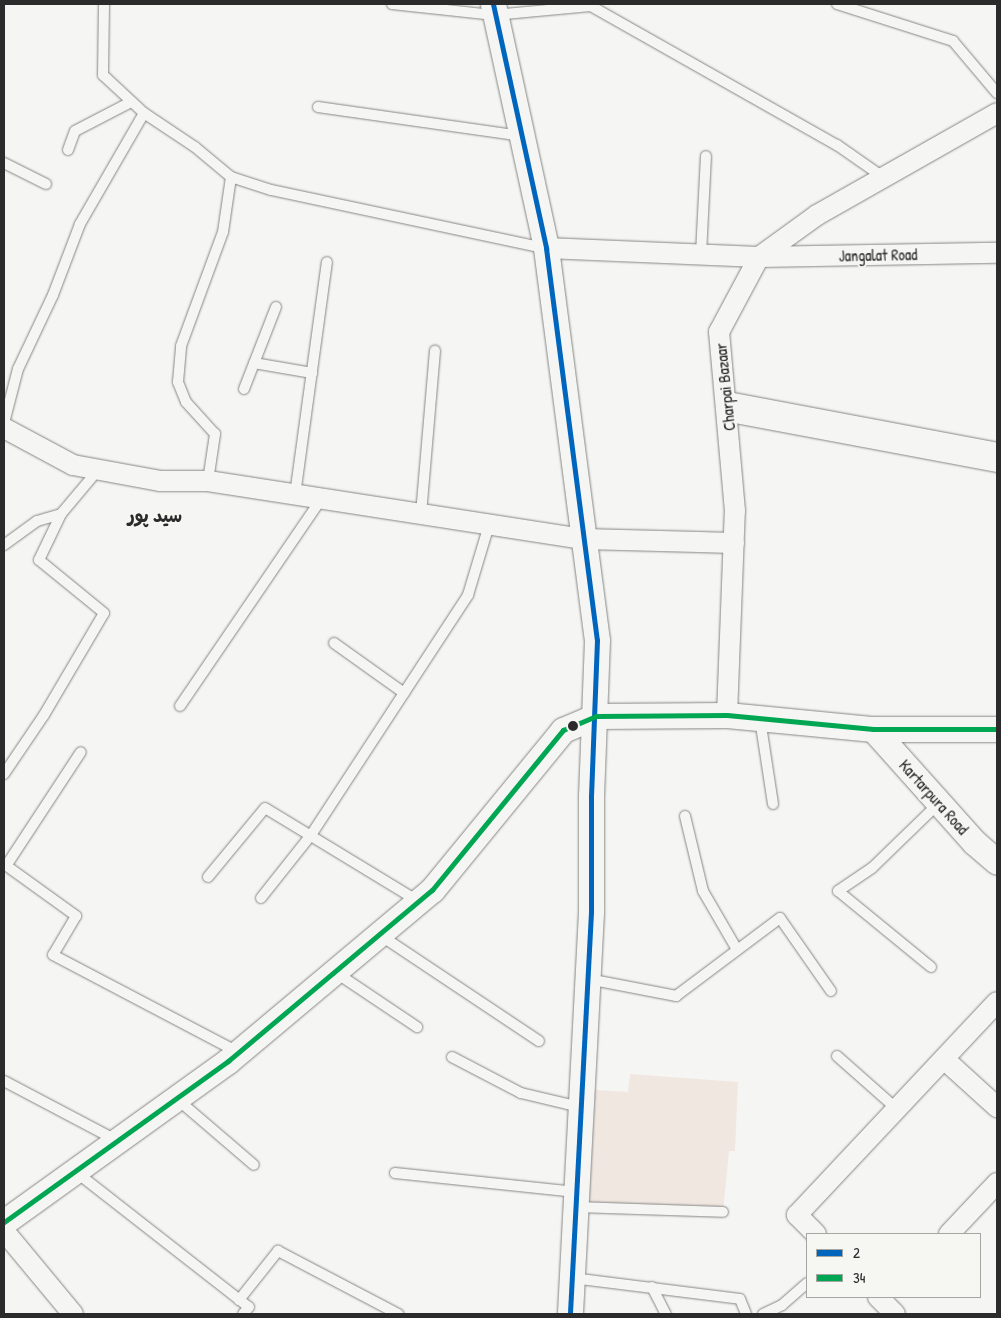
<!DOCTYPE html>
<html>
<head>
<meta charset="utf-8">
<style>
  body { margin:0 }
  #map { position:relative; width:1001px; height:1318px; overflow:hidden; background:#f5f5f3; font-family:"Patrick Hand","Playpen Sans Arabic",sans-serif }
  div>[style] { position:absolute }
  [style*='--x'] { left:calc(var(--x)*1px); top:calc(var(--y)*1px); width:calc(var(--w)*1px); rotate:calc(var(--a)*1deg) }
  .built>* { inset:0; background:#f0e7e1 }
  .roads { filter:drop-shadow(0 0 1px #868685) drop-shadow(0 0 1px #868685) }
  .service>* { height:10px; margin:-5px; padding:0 5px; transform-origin:5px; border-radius:5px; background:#f5f5f3 }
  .pedestrian>* { height:15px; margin:-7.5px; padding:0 7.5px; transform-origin:7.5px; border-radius:7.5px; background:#f5f5f3 }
  .minor>* { height:20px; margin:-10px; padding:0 10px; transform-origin:10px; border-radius:10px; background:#f5f5f3 }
  .tertiary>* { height:25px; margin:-12.5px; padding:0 12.5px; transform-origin:12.5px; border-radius:12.5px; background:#f5f5f3 }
  .bus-1>* { height:5px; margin:-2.5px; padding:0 2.5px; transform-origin:2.5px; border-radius:2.5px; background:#0065bd }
  .bus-2>* { height:5px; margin:-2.5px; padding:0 2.5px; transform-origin:2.5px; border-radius:2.5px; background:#00a651 }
  .dots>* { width:14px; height:14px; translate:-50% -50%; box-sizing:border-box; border:2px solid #f6f6f2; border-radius:50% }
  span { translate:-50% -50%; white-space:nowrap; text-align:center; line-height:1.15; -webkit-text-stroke:4px #f6f6f2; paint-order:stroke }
  .street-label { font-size:16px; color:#2b2b2b }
  .neighbourhood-label { font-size:18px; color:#2b2b2b; font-weight:700 }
  .frame { position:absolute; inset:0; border:5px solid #2b2b2b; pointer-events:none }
  .legend { position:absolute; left:806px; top:1233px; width:175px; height:65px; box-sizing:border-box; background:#f6f6f2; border:1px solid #a5a5a2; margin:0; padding:6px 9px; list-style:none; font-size:15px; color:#2b2b2b }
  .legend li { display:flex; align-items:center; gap:10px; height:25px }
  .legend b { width:25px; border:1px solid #a5a5a2 }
</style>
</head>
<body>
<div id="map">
  <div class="built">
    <i style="clip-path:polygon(630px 1074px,738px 1082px,735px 1151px,729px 1151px,723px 1212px,576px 1207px,582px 1089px,628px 1092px)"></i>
  </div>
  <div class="roads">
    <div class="service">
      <i style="--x:104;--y:4;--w:71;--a:90.8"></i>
      <i style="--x:103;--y:75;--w:56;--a:42.8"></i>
      <i style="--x:144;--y:113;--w:61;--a:33.7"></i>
      <i style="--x:195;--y:147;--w:47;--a:39.8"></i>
      <i style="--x:231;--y:177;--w:42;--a:18"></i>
      <i style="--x:271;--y:190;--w:280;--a:12"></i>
      <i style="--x:392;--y:4;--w:103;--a:6.2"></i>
      <i style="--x:494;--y:15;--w:97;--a:-5.3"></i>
      <i style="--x:591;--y:6;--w:283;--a:29.5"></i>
      <i style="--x:837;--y:145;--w:56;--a:34.8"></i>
      <i style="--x:837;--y:4;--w:122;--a:17.7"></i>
      <i style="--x:953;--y:41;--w:68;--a:49.8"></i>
      <i style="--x:318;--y:107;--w:205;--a:8.1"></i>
      <i style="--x:68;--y:150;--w:20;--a:-70"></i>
      <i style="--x:75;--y:131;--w:63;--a:-27.4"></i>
      <i style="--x:4;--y:163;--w:47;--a:26.6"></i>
      <i style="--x:701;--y:254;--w:98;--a:-87.1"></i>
      <i style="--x:254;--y:363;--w:59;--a:9.8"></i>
      <i style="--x:244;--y:389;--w:88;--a:-68.7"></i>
      <i style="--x:4;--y:423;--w:56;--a:-75.5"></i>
      <i style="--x:18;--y:369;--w:82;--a:-64.7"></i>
      <i style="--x:53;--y:295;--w:76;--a:-69.2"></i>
      <i style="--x:80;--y:224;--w:128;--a:-60"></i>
      <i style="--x:208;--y:481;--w:48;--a:-81.5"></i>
      <i style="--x:215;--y:434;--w:43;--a:-132.2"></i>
      <i style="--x:186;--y:402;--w:22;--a:-112"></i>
      <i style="--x:178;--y:382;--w:36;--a:-85"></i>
      <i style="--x:181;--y:346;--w:121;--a:-69.8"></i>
      <i style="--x:223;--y:232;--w:56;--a:-81.7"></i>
      <i style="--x:295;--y:495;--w:235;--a:-82.2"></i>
      <i style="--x:421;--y:514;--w:164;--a:-85.1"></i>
      <i style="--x:4;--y:545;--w:41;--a:-36"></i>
      <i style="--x:37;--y:521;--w:25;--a:-16"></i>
      <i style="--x:334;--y:643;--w:86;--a:35.5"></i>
      <i style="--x:180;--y:706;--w:250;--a:-55.7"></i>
      <i style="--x:760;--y:719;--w:86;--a:81.3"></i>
      <i style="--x:4;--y:774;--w:71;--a:-55.9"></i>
      <i style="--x:44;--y:715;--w:118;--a:-59.5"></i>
      <i style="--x:104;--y:613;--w:84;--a:-140.8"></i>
      <i style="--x:39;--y:560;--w:51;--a:-64.4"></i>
      <i style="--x:61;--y:514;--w:57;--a:-49.9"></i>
      <i style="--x:685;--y:816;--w:77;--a:76.5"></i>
      <i style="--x:703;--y:891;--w:66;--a:59.9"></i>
      <i style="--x:4;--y:864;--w:89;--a:35.8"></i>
      <i style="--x:76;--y:916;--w:45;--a:120.5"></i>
      <i style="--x:53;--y:955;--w:209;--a:27.7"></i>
      <i style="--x:6;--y:866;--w:136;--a:-56.7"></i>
      <i style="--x:208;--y:877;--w:89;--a:-50.4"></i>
      <i style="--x:265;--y:808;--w:179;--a:31.3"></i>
      <i style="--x:261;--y:898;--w:80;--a:-51.6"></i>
      <i style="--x:311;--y:835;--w:287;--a:-56.8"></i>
      <i style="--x:468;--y:595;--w:73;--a:-73.3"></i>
      <i style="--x:380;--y:935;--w:191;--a:33.7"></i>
      <i style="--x:931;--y:967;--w:120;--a:-140.7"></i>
      <i style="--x:838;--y:891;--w:41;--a:-34.1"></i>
      <i style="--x:872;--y:868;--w:93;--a:-44.1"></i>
      <i style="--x:335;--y:972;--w:99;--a:33.9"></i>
      <i style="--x:588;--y:979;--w:90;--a:10.9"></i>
      <i style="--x:676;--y:996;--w:130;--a:-36.9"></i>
      <i style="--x:780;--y:918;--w:89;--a:55.1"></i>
      <i style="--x:837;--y:1056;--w:80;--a:41.5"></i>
      <i style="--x:452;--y:1057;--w:78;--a:27.6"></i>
      <i style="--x:521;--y:1093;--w:61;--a:13.3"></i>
      <i style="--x:4;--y:1081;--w:127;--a:27.8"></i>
      <i style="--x:177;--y:1099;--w:101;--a:40.6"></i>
      <i style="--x:76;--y:1172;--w:219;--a:38"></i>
      <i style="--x:249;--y:1307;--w:9;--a:131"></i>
      <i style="--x:395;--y:1173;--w:182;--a:6"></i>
      <i style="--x:576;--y:1207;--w:147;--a:1.9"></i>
      <i style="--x:572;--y:1278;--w:169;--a:7.1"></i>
      <i style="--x:740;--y:1299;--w:16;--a:68"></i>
      <i style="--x:652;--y:1287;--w:30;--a:63"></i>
      <i style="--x:239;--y:1300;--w:63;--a:-51.5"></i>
      <i style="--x:278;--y:1251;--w:136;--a:27.7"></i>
      <i style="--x:763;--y:1314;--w:21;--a:-25"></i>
      <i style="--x:782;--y:1305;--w:33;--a:-41"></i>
    </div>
    <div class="pedestrian">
      <i style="--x:729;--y:414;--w:273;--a:10.6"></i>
    </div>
    <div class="minor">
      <i style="--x:546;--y:248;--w:213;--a:2.4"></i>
      <i style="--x:759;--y:257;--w:238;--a:-1"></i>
      <i style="--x:728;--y:402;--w:274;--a:10.7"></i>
      <i style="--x:4;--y:428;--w:78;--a:28.2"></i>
      <i style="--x:73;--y:465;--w:88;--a:10.4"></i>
      <i style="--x:160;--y:481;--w:48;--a:0"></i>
      <i style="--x:208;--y:481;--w:380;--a:8.8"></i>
      <i style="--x:584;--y:539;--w:150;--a:1.5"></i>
      <i style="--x:727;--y:715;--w:204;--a:-87.8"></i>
      <i style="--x:735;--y:511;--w:180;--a:-95.1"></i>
      <i style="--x:719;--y:332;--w:85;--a:-61.9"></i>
      <i style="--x:759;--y:257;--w:72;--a:-35.9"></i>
      <i style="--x:817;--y:215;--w:207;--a:-29.5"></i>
      <i style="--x:944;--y:1059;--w:72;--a:42.2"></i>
      <i style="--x:4;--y:1231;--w:108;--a:50.3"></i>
      <i style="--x:816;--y:1234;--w:27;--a:-135"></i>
      <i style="--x:797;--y:1215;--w:292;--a:-46.8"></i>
      <i style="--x:949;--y:1234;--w:70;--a:-46.7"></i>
      <i style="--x:878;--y:1297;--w:24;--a:45"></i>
    </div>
    <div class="tertiary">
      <i style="--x:493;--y:4;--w:250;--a:77.7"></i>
      <i style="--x:546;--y:248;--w:395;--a:82.6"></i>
      <i style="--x:597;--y:640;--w:156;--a:92.2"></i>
      <i style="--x:591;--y:796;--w:116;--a:90"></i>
      <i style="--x:591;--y:912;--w:403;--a:93"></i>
      <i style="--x:873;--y:729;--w:152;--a:48.2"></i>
      <i style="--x:974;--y:842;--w:30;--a:41"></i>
      <i style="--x:4;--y:1222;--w:276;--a:-35.7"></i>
      <i style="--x:228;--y:1061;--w:266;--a:-40"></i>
      <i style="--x:432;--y:890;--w:207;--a:-50.7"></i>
      <i style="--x:563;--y:730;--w:36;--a:-23"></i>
      <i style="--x:596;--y:716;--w:131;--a:-0.4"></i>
      <i style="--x:727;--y:715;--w:147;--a:5.5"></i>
      <i style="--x:873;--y:729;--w:124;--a:0"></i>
    </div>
  </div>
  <div class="bus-1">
    <i style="--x:493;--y:4;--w:250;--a:77.7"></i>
    <i style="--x:546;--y:248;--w:395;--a:82.6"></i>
    <i style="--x:597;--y:640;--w:156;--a:92.2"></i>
    <i style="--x:591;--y:796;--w:116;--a:90"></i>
    <i style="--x:591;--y:912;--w:403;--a:93"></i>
  </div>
  <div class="bus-2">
    <i style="--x:4;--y:1222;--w:276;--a:-35.7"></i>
    <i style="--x:228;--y:1061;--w:266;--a:-40"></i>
    <i style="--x:432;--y:890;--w:207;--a:-50.7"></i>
    <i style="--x:563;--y:730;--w:36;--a:-23"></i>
    <i style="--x:596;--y:716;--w:131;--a:-0.4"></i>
    <i style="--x:727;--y:715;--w:147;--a:5.5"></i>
    <i style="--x:873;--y:729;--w:124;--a:0"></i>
  </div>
  <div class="dots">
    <i style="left:573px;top:726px;background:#2b2b2b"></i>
  </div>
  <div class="street-label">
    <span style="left:878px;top:255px;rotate:-1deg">Jangalat Road</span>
    <span style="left:725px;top:387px;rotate:-96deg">Charpai Bazaar</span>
    <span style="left:934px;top:797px;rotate:48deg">Kartarpura Road</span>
  </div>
  <div class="neighbourhood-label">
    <span style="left:155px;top:516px">سید پور</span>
  </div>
  <div class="frame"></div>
  <ul class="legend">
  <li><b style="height:6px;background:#0065bd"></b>2</li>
  <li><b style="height:6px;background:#00a651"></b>34</li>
  </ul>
</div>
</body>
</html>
